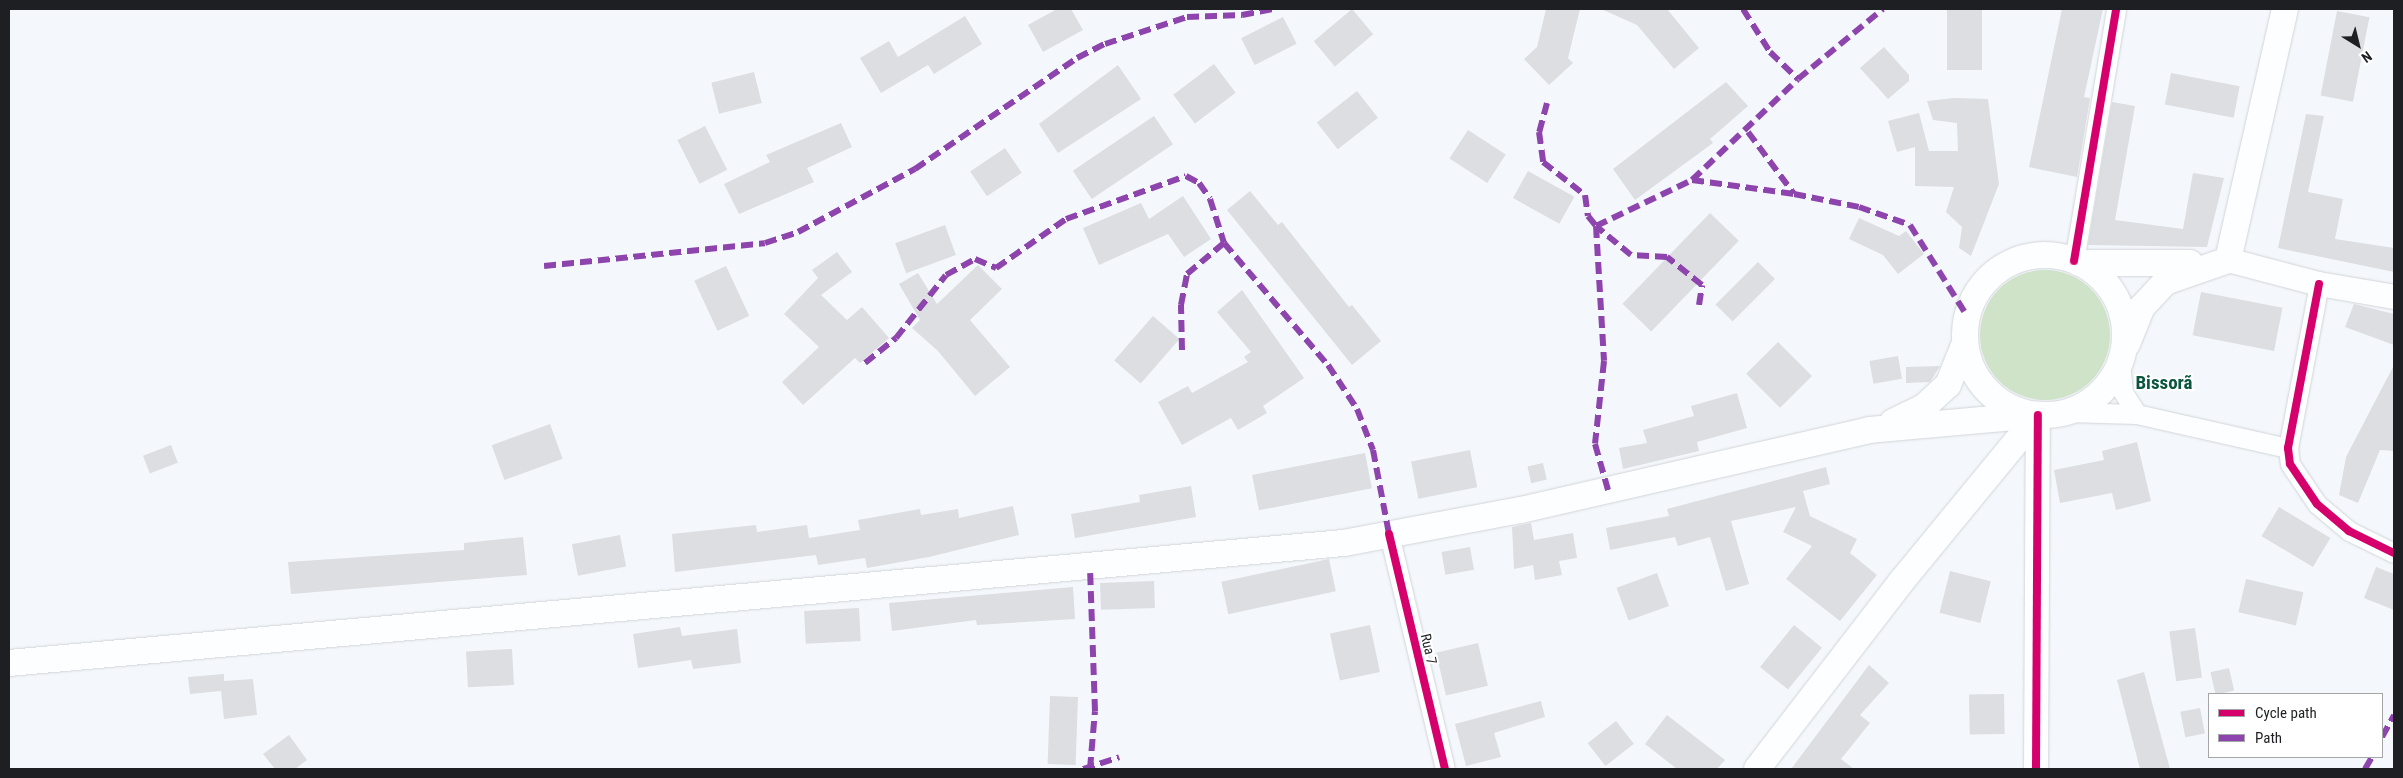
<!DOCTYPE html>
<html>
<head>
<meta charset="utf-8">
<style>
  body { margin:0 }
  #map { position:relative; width:2403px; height:778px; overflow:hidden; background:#f4f8fc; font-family:"Roboto Condensed",sans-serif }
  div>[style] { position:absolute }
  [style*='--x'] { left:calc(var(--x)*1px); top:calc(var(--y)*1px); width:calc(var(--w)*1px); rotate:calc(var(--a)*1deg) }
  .green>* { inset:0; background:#cee3c7 }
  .round { border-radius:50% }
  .building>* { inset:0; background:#dcdee1; transform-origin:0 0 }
  .roads { filter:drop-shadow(0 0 1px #d1d4d7) drop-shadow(0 0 1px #d1d4d7) }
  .minor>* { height:19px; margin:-9.5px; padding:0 9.5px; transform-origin:9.5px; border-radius:9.5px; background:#fdfeff }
  .tertiary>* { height:24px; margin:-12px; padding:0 12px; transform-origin:12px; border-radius:12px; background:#fdfeff }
  .secondary>* { height:26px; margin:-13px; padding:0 13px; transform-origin:13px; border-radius:13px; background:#fdfeff }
  .secondary>.ring { margin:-13px; padding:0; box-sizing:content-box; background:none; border:26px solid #fdfeff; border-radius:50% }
  .quiet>* { height:6px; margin-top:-3px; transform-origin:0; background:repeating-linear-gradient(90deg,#8e44ad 0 12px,transparent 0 18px) }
  .cycleway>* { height:8px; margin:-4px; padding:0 4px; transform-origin:4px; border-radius:4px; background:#d6006c }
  span { translate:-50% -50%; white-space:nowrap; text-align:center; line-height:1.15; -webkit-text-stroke:4px #fff; paint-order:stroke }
  .street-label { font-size:14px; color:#1d1f22 }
  .district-label { font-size:19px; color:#09553d; font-weight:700 }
  .frame { position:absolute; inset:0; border:10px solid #1d1f22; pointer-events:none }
  .legend { position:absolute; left:2208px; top:693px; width:175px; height:65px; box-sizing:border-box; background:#fff; border:1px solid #a5a5a7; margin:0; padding:6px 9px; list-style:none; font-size:15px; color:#1d1f22 }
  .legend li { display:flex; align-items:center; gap:10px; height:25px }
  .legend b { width:25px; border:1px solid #a5a5a7 }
  .north { position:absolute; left:2333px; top:20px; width:50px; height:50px; -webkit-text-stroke:4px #fff; paint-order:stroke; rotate:144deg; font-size:14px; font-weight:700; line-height:20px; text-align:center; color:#1d1f22 }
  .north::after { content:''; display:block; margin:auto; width:18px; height:22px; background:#1d1f22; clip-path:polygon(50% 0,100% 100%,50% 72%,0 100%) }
</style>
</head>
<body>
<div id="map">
  <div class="green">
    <i class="round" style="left:1980px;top:270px;width:130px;height:130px"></i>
  </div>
  <div class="building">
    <i style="clip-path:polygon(1057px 9px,1071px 9px,1083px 30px,1043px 52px,1028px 25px)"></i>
    <i style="left:1352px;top:9px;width:33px;height:50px;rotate:50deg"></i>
    <i style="clip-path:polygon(1546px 9px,1580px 9px,1568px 58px,1573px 63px,1549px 85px,1524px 59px,1537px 47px)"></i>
    <i style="clip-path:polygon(1601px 9px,1667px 9px,1699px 48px,1674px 69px,1637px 25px)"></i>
    <i style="left:1947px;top:9px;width:35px;height:61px"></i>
    <i style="clip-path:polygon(2062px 9px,2103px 9px,2084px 97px,2090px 98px,2077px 177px,2029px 167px)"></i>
    <i style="left:2337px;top:11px;width:33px;height:86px;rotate:11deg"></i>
    <i style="clip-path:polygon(965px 16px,982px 44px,934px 74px,928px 65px,881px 93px,860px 58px,889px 41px,898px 57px)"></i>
    <i style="left:1283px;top:17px;width:30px;height:47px;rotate:63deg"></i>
    <i style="clip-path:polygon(1884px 47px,1909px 75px,1909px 81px,1888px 99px,1860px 68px)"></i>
    <i style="left:1214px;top:64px;width:36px;height:51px;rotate:53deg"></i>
    <i style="clip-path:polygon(1118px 65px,1141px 99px,1058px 153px,1039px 124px)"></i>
    <i style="left:754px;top:72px;width:32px;height:44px;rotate:76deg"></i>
    <i style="left:2171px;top:73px;width:70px;height:32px;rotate:11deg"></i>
    <i style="clip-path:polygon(1726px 82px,1748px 106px,1710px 139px,1713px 143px,1635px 200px,1613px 169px)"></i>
    <i style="left:1357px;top:91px;width:34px;height:51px;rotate:52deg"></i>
    <i style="clip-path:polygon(1954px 98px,1988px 99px,1999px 184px,1971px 256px,1959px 248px,1962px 227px,1946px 212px,1954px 187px,1915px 186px,1915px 147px,1897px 152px,1888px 121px,1919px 113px,1929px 151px,1958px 151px,1957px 123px,1933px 120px,1927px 101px)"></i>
    <i style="clip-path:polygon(2112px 102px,2135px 106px,2115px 220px,2183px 229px,2193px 173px,2224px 178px,2207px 247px,2088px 245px)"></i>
    <i style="clip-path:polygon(2306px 114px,2324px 116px,2308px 192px,2343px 199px,2335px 239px,2394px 248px,2394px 272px,2278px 248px)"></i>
    <i style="left:1154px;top:116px;width:34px;height:98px;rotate:56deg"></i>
    <i style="clip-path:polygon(841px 123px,852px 147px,807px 168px,814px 182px,739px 214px,724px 184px,770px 162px,766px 155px)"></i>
    <i style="left:705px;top:126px;width:49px;height:31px;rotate:63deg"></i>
    <i style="left:1468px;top:130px;width:45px;height:34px;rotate:33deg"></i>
    <i style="left:1005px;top:148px;width:30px;height:42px;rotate:56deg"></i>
    <i style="left:1528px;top:171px;width:53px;height:31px;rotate:29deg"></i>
    <i style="clip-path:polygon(1250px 191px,1278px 225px,1282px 222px,1349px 307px,1352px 305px,1381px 341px,1352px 365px,1227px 210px)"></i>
    <i style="clip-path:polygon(1183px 196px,1211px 239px,1184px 257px,1168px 234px,1099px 265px,1083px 228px,1141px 203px,1149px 219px)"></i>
    <i style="left:1710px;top:213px;width:40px;height:126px;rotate:44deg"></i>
    <i style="clip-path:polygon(1859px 218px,1899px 236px,1906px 231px,1924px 254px,1898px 274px,1883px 255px,1849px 239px)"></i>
    <i style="left:945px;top:225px;width:32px;height:53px;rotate:70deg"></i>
    <i style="clip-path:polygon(837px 252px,852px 272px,821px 295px,847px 320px,862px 307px,889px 338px,860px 363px,855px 358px,803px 405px,782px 382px,819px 347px,784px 314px,818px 278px,812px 270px)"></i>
    <i style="left:1758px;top:262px;width:24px;height:60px;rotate:45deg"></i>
    <i style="clip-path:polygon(978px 265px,1002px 289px,970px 320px,1010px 367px,975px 396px,938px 351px,912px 328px,920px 320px,899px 284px,918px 273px,937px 304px)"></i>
    <i style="left:726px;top:266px;width:55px;height:35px;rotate:65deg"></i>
    <i style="clip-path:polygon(1242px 290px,1304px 378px,1263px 406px,1267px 413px,1238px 430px,1231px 418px,1182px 445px,1158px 402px,1188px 386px,1192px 393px,1248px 362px,1244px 357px,1251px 352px,1217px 312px)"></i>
    <i style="left:2201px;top:292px;width:83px;height:44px;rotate:11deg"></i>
    <i style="clip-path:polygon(2354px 304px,2394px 314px,2394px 345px,2345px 327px)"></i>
    <i style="left:1153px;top:316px;width:35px;height:59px;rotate:41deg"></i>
    <i style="left:1778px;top:342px;width:48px;height:45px;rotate:45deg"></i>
    <i style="left:1898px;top:356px;width:23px;height:29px;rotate:80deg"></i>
    <i style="clip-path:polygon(2394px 365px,2394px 451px,2380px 450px,2358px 503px,2339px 495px,2346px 457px)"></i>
    <i style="clip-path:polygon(1940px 366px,1930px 382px,1906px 383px,1906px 367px)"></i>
    <i style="clip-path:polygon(1737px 393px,1747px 428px,1697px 442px,1699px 451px,1623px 469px,1619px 448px,1647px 443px,1643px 430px,1694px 416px,1691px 406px)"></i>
    <i style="left:550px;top:424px;width:37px;height:62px;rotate:70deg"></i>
    <i style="clip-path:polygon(2137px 442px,2151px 501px,2116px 510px,2112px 493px,2060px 503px,2054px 470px,2104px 460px,2102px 451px)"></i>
    <i style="left:171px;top:445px;width:19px;height:30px;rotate:69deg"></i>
    <i style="left:1470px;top:450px;width:38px;height:60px;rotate:79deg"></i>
    <i style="left:1365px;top:453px;width:36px;height:115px;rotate:79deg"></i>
    <i style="left:1543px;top:463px;width:17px;height:16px;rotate:77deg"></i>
    <i style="clip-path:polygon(1826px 467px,1830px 484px,1803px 491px,1810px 516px,1857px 539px,1850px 553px,1877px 575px,1840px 621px,1786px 579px,1812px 546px,1783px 532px,1796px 507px,1731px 521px,1749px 584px,1726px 591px,1710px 537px,1678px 546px,1675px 537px,1610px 550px,1606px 528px,1669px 516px,1667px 509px)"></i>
    <i style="clip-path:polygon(1191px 486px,1196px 517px,1075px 538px,1071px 514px,1140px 502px,1139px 495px)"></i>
    <i style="clip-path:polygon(1013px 506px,1019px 535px,929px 557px,867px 568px,865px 558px,818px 565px,816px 555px,675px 572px,672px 534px,756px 525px,757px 532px,807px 525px,809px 538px,860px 530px,858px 520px,920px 509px,921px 515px,958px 509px,959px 518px)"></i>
    <i style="left:2279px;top:507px;width:60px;height:34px;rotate:31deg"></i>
    <i style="clip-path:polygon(1531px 523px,1534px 540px,1573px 533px,1577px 558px,1559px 561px,1562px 575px,1535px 580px,1533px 565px,1514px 569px,1512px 527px)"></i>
    <i style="left:620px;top:535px;width:32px;height:49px;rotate:79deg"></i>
    <i style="clip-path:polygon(523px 537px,527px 575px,291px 594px,288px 562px,464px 550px,464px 543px)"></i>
    <i style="left:1470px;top:547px;width:23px;height:29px;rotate:80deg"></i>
    <i style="left:1329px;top:559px;width:33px;height:110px;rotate:78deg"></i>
    <i style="clip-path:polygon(2376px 567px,2394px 574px,2394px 610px,2364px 598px)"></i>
    <i style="left:1950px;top:571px;width:42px;height:43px;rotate:14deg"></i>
    <i style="left:1657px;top:573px;width:35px;height:43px;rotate:70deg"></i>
    <i style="left:2246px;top:579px;width:59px;height:34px;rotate:13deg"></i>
    <i style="left:1154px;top:581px;width:27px;height:54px;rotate:88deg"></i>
    <i style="clip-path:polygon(1073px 587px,1075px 619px,977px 625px,976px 620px,892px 631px,889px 603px)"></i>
    <i style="left:859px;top:608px;width:33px;height:55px;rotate:87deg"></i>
    <i style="left:1370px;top:625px;width:48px;height:41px;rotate:78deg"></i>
    <i style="left:1794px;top:625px;width:36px;height:54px;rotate:39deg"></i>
    <i style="clip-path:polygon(680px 627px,682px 636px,737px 629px,741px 663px,693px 669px,691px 660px,638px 668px,633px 634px)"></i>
    <i style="left:2195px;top:628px;width:50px;height:26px;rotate:82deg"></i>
    <i style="left:1478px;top:643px;width:44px;height:43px;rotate:77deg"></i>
    <i style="left:512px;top:649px;width:36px;height:46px;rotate:87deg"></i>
    <i style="clip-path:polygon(1869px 665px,1889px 683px,1860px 715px,1870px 723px,1841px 759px,1854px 769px,1791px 769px)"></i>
    <i style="left:2229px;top:668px;width:23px;height:19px;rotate:77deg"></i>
    <i style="clip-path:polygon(2144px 672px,2154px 710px,2170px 769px,2140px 769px,2117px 680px)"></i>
    <i style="clip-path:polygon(224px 674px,224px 681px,253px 679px,257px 715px,224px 719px,221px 691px,190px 694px,188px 677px)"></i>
    <i style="left:2004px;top:694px;width:40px;height:35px;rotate:89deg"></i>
    <i style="left:1050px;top:696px;width:28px;height:68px;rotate:2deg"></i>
    <i style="clip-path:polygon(1541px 701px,1545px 717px,1494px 733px,1501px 757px,1466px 766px,1455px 724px)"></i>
    <i style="left:2200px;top:708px;width:26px;height:20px;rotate:79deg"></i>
    <i style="clip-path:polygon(1667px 715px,1725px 760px,1717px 769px,1677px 769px,1645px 744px)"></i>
    <i style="left:1616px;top:721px;width:29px;height:36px;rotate:52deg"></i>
    <i style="clip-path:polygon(289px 735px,307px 760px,295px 769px,275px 769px,263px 754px)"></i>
  </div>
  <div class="roads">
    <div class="minor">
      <i style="--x:2074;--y:261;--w:255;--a:-80.5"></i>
      <i style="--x:2319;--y:284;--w:167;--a:100.7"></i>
      <i style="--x:2288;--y:448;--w:16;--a:83"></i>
      <i style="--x:2290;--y:464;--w:48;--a:56"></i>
      <i style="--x:2317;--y:504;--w:42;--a:40.2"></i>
      <i style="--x:2349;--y:531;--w:50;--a:26.1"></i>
      <i style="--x:2120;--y:363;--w:29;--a:84"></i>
      <i style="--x:2123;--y:392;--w:26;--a:58"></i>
      <i style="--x:2067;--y:412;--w:70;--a:1.6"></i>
      <i style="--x:2137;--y:414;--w:155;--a:12.7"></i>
      <i style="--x:1389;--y:534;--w:242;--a:76.6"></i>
    </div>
    <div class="tertiary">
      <i style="--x:2228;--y:260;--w:94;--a:14.8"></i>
      <i style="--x:2319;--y:284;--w:76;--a:9.8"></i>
      <i style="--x:2036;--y:769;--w:354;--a:-89.7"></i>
    </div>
    <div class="secondary">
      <i class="ring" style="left:1965px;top:255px;width:134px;height:134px"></i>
      <i style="--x:2228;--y:260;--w:257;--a:-77.2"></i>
      <i style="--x:2079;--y:263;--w:111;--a:0"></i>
      <i style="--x:2127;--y:344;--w:40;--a:-68"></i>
      <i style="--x:2142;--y:307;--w:34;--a:-47"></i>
      <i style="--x:2165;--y:282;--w:67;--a:-19.2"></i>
      <i style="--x:1893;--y:422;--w:34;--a:-26"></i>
      <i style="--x:1924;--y:407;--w:33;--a:-43"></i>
      <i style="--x:1948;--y:385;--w:45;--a:-68"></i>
      <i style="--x:9;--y:663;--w:1340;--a:-5.14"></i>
      <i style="--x:1344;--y:543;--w:180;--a:-10.6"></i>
      <i style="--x:1521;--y:510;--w:357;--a:-12.9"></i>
      <i style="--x:1869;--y:430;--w:170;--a:-5.1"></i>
      <i style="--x:1757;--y:769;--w:236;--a:-52.4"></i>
      <i style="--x:1901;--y:582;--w:216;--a:-50.6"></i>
    </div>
  </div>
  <div class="quiet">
    <i style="--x:1743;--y:9;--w:51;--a:57.9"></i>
    <i style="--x:1770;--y:52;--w:39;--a:44"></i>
    <i style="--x:1547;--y:103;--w:30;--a:105"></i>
    <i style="--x:1539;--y:132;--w:30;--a:82"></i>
    <i style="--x:1543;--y:162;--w:53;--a:38.2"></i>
    <i style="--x:1585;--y:195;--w:21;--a:82"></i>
    <i style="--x:1588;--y:216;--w:13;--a:51"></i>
    <i style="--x:1596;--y:226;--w:135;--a:86.6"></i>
    <i style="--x:1604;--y:361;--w:83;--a:96.2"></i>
    <i style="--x:1595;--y:444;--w:48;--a:74.2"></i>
    <i style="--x:1748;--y:132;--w:77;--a:53.4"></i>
    <i style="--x:1692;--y:180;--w:103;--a:7.8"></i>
    <i style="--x:1794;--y:194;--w:66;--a:11.3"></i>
    <i style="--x:1859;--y:207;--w:54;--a:19.4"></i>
    <i style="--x:1910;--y:225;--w:107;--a:57.9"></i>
    <i style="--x:544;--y:266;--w:222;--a:-5.9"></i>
    <i style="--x:765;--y:243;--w:35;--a:-18"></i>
    <i style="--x:798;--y:232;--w:133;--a:-28.3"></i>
    <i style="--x:915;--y:169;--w:196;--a:-34.4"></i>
    <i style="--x:1077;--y:58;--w:31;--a:-27"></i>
    <i style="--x:1105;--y:44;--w:86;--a:-18.2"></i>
    <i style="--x:1187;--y:17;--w:55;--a:-2.1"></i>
    <i style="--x:1242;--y:15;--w:31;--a:-11"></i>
    <i style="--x:1699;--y:305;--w:20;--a:-81"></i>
    <i style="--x:1702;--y:285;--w:45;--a:-141.3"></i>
    <i style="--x:1667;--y:257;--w:36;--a:-177"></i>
    <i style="--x:1631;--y:255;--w:45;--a:-140.4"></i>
    <i style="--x:1596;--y:226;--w:106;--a:-25.6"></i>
    <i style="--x:1692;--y:180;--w:146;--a:-43.6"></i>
    <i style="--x:1798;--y:79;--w:110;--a:-39.5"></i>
    <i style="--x:1182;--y:350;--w:45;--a:-91.3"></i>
    <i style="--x:1181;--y:305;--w:32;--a:-79"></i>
    <i style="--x:1187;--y:274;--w:48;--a:-40"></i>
    <i style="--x:865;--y:363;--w:40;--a:-39"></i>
    <i style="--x:896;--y:338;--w:80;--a:-51.6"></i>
    <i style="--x:946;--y:275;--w:33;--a:-29"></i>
    <i style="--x:975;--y:259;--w:23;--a:23"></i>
    <i style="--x:996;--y:268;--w:85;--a:-35"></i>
    <i style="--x:1066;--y:219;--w:127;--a:-19.7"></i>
    <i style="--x:1186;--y:176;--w:15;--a:28"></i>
    <i style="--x:1199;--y:183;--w:19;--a:55"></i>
    <i style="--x:1210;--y:199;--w:46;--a:72.3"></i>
    <i style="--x:1224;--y:243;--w:160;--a:49.6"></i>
    <i style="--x:1328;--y:365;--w:53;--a:56.6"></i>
    <i style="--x:1357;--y:409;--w:44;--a:68.7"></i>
    <i style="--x:1373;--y:450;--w:86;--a:79.2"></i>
    <i style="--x:2382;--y:737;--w:25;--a:-61"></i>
    <i style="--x:1083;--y:769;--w:38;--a:-18"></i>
    <i style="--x:1090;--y:769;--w:58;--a:-85.1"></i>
    <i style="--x:1095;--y:711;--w:142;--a:-92"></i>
    <i style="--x:2365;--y:769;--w:14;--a:-60"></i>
  </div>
  <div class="cycleway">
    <i style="--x:2074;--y:261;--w:255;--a:-80.5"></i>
    <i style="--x:2319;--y:284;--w:167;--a:100.7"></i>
    <i style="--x:2288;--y:448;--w:16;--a:83"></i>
    <i style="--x:2290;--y:464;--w:48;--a:56"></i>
    <i style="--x:2317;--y:504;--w:42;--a:40.2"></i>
    <i style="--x:2349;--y:531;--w:50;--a:26.1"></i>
    <i style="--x:1389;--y:534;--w:242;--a:76.6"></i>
    <i style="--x:2036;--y:769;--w:354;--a:-89.7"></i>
  </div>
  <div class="street-label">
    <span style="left:1429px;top:649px;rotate:77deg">Rua 7</span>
  </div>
  <div class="district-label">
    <span style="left:2164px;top:383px">Bissorã</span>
  </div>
  <div class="frame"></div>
  <ul class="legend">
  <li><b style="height:6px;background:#d6006c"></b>Cycle path</li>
  <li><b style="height:6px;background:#8e44ad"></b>Path</li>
  </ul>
  <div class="north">N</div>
</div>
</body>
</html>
